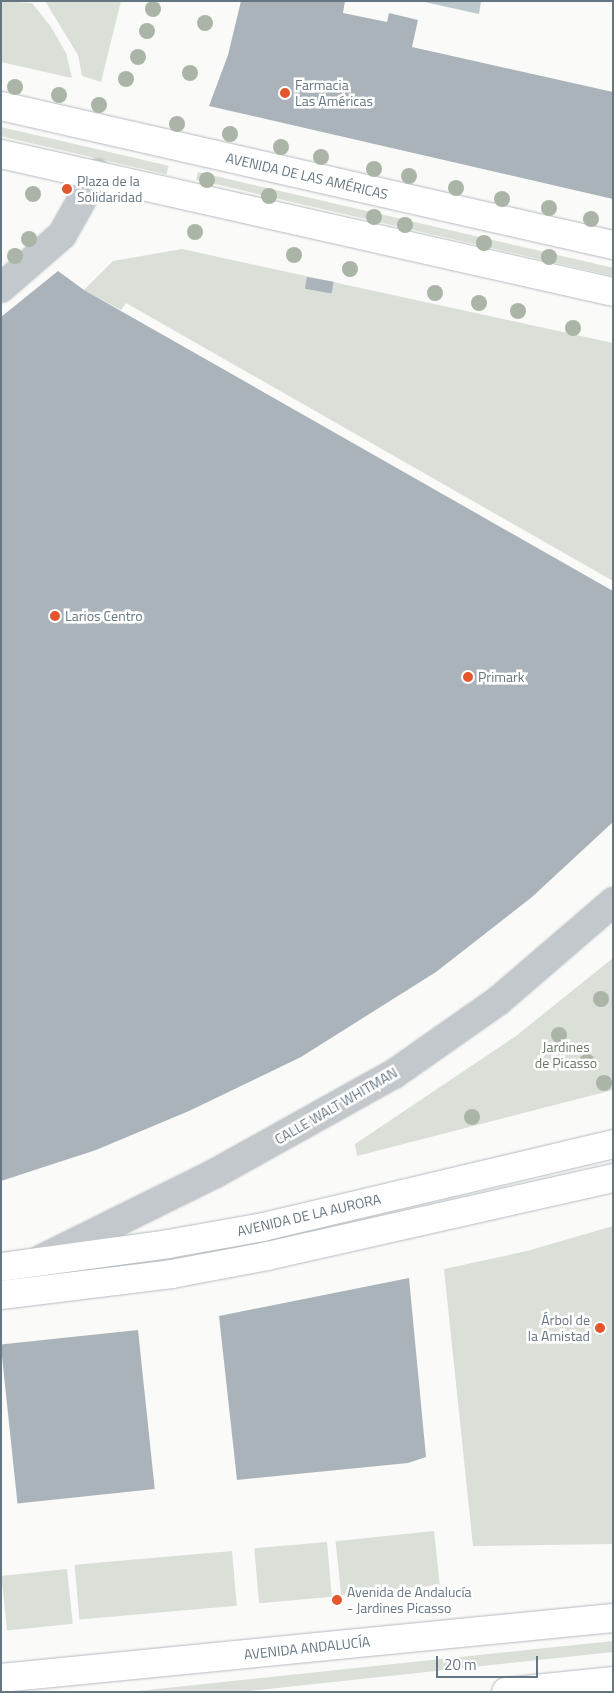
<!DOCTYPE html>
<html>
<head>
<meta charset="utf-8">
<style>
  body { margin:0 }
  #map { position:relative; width:614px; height:1693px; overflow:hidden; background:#fafaf8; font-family:"Titillium Web",sans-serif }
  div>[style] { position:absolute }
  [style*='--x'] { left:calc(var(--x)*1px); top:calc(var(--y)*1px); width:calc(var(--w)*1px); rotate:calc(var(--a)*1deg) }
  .green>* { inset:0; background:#dadfd7; transform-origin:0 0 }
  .water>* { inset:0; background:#bbc7cb }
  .building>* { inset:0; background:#aab3b9; transform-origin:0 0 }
  .roads { filter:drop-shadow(0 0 1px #b3babf) drop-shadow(0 0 1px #b3babf) }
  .minor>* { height:28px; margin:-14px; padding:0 14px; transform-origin:14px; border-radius:14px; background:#c3c8cc }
  .secondary>* { height:28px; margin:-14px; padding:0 14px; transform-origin:14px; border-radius:14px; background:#fff }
  .primary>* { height:28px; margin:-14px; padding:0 14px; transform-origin:14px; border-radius:14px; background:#fff }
  .trees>* { width:16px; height:16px; margin:-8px; border-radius:50%; background:#aab4a7 }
  .dots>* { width:14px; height:14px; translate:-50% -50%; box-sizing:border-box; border:2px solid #fff; border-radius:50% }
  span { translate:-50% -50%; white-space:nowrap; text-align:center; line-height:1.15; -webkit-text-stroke:5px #fff; paint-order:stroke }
  .poi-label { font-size:14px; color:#657683 }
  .left { translate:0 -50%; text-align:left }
  .right { translate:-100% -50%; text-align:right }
  .street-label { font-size:14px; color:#657683 }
  .park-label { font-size:14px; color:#687a64 }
  .frame { position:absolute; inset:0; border:2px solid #657683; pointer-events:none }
  .scale { position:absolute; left:436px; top:1656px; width:102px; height:22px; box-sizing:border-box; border:2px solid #657683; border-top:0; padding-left:6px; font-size:15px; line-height:18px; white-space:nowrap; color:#657683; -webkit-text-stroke:4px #fff; paint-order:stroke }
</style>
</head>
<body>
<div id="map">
  <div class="green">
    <i style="clip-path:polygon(1px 1px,32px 3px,51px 27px,66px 53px,72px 78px,1px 62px)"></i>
    <i style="clip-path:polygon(45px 1px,121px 1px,101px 82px,82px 76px,78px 55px)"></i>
    <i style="left:1px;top:127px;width:172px;height:9px;rotate:13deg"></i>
    <i style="left:198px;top:172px;width:426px;height:8px;rotate:13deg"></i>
    <i style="clip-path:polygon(182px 249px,613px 343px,613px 581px,126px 303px,121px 310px,84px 290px,113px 261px)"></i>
    <i style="clip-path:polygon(613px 958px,613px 1090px,357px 1156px,355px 1144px,516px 1036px)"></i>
    <i style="clip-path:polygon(613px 1226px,613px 1544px,473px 1546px,444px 1269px,527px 1251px)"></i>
    <i style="left:434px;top:1531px;width:54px;height:99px;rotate:84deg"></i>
    <i style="left:327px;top:1542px;width:55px;height:73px;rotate:85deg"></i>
    <i style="left:232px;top:1551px;width:55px;height:158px;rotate:85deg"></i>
    <i style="left:67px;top:1569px;width:55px;height:66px;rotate:84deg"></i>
    <i style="clip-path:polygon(613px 1641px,613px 1652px,240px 1692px,129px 1692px)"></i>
  </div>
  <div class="water">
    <i style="clip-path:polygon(420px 1px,481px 1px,479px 14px)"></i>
  </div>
  <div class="building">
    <i style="clip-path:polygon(241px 1px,345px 1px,343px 13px,387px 22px,389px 13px,418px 20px,412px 47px,613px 92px,613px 199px,209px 106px,228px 55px)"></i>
    <i style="clip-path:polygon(58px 271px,84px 290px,613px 591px,613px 822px,532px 897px,436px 972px,301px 1057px,189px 1111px,96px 1150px,1px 1181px,1px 317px)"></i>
    <i style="left:307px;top:277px;width:27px;height:12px;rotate:10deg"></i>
    <i style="clip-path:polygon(409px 1278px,426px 1457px,408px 1463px,237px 1480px,219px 1316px)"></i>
    <i style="left:138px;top:1330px;width:160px;height:138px;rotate:84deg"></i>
  </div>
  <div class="roads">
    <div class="minor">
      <i style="--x:1;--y:288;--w:81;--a:-41"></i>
      <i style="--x:62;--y:235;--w:71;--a:-60.6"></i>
      <i style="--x:40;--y:1260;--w:194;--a:-26.3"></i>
      <i style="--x:214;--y:1174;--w:206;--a:-29.1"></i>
      <i style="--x:394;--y:1074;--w:127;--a:-35.1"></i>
      <i style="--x:498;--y:1001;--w:152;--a:-40.7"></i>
    </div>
    <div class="secondary">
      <i style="--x:1;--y:1267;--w:169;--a:-7.8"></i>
      <i style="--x:168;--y:1244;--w:97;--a:-10.1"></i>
      <i style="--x:263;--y:1227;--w:360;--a:-13.3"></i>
      <i style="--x:1;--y:1295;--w:172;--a:-7"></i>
      <i style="--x:172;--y:1274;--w:97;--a:-10.7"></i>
      <i style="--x:267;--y:1256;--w:355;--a:-12.7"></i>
    </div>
    <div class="primary">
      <i style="--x:1;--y:106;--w:628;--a:12.8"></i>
      <i style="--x:1;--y:154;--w:627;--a:12.71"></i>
      <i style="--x:1;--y:1678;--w:615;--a:-5.6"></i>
      <i style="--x:506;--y:1692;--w:108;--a:-5.9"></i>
    </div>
  </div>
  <div class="trees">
    <i style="left:153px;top:9px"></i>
    <i style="left:205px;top:23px"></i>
    <i style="left:147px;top:31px"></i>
    <i style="left:138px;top:57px"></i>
    <i style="left:190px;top:73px"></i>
    <i style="left:126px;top:79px"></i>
    <i style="left:15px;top:87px"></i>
    <i style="left:59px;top:95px"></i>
    <i style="left:99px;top:105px"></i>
    <i style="left:177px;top:124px"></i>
    <i style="left:230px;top:134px"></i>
    <i style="left:281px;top:147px"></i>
    <i style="left:321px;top:157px"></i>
    <i style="left:374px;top:169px"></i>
    <i style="left:409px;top:176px"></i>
    <i style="left:207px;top:180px"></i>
    <i style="left:456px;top:188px"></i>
    <i style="left:33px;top:194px"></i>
    <i style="left:269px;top:196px"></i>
    <i style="left:502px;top:199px"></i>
    <i style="left:549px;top:208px"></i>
    <i style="left:374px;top:217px"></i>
    <i style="left:591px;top:219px"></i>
    <i style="left:405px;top:225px"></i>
    <i style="left:195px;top:232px"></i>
    <i style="left:29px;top:239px"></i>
    <i style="left:484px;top:243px"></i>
    <i style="left:294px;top:255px"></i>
    <i style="left:15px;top:256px"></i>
    <i style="left:549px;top:257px"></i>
    <i style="left:350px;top:269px"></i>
    <i style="left:435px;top:293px"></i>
    <i style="left:479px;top:303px"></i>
    <i style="left:518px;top:311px"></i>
    <i style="left:573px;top:328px"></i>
    <i style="left:601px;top:999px"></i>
    <i style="left:559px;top:1035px"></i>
    <i style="left:587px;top:1062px"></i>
    <i style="left:604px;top:1083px"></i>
    <i style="left:472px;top:1117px"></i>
  </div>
  <div class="dots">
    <i style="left:285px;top:93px;background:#e4572e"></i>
    <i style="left:67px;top:189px;background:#e4572e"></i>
    <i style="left:55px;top:616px;background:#e4572e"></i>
    <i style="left:468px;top:677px;background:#e4572e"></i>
    <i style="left:600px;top:1328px;background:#e4572e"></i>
    <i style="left:337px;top:1600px;background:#e4572e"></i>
  </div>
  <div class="poi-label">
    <span class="left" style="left:295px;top:93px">Farmacia<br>Las Américas</span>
    <span class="left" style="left:77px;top:189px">Plaza de la<br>Solidaridad</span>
    <span class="left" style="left:65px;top:616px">Larios Centro</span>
    <span class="left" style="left:478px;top:677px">Primark</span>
    <span class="right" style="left:590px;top:1328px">Árbol de<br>la Amistad</span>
    <span class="left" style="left:347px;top:1600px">Avenida de Andalucía<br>- Jardines Picasso</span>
  </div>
  <div class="street-label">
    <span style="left:307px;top:176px;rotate:13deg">AVENIDA DE LAS AMÉRICAS</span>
    <span style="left:336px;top:1106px;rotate:-30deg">CALLE WALT WHITMAN</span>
    <span style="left:309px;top:1215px;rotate:-13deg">AVENIDA DE LA AURORA</span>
    <span style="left:307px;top:1648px;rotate:-6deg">AVENIDA ANDALUCÍA</span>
  </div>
  <div class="park-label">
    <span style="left:566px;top:1055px">Jardines<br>de Picasso</span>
  </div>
  <div class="frame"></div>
  <div class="scale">20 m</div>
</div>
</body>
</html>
